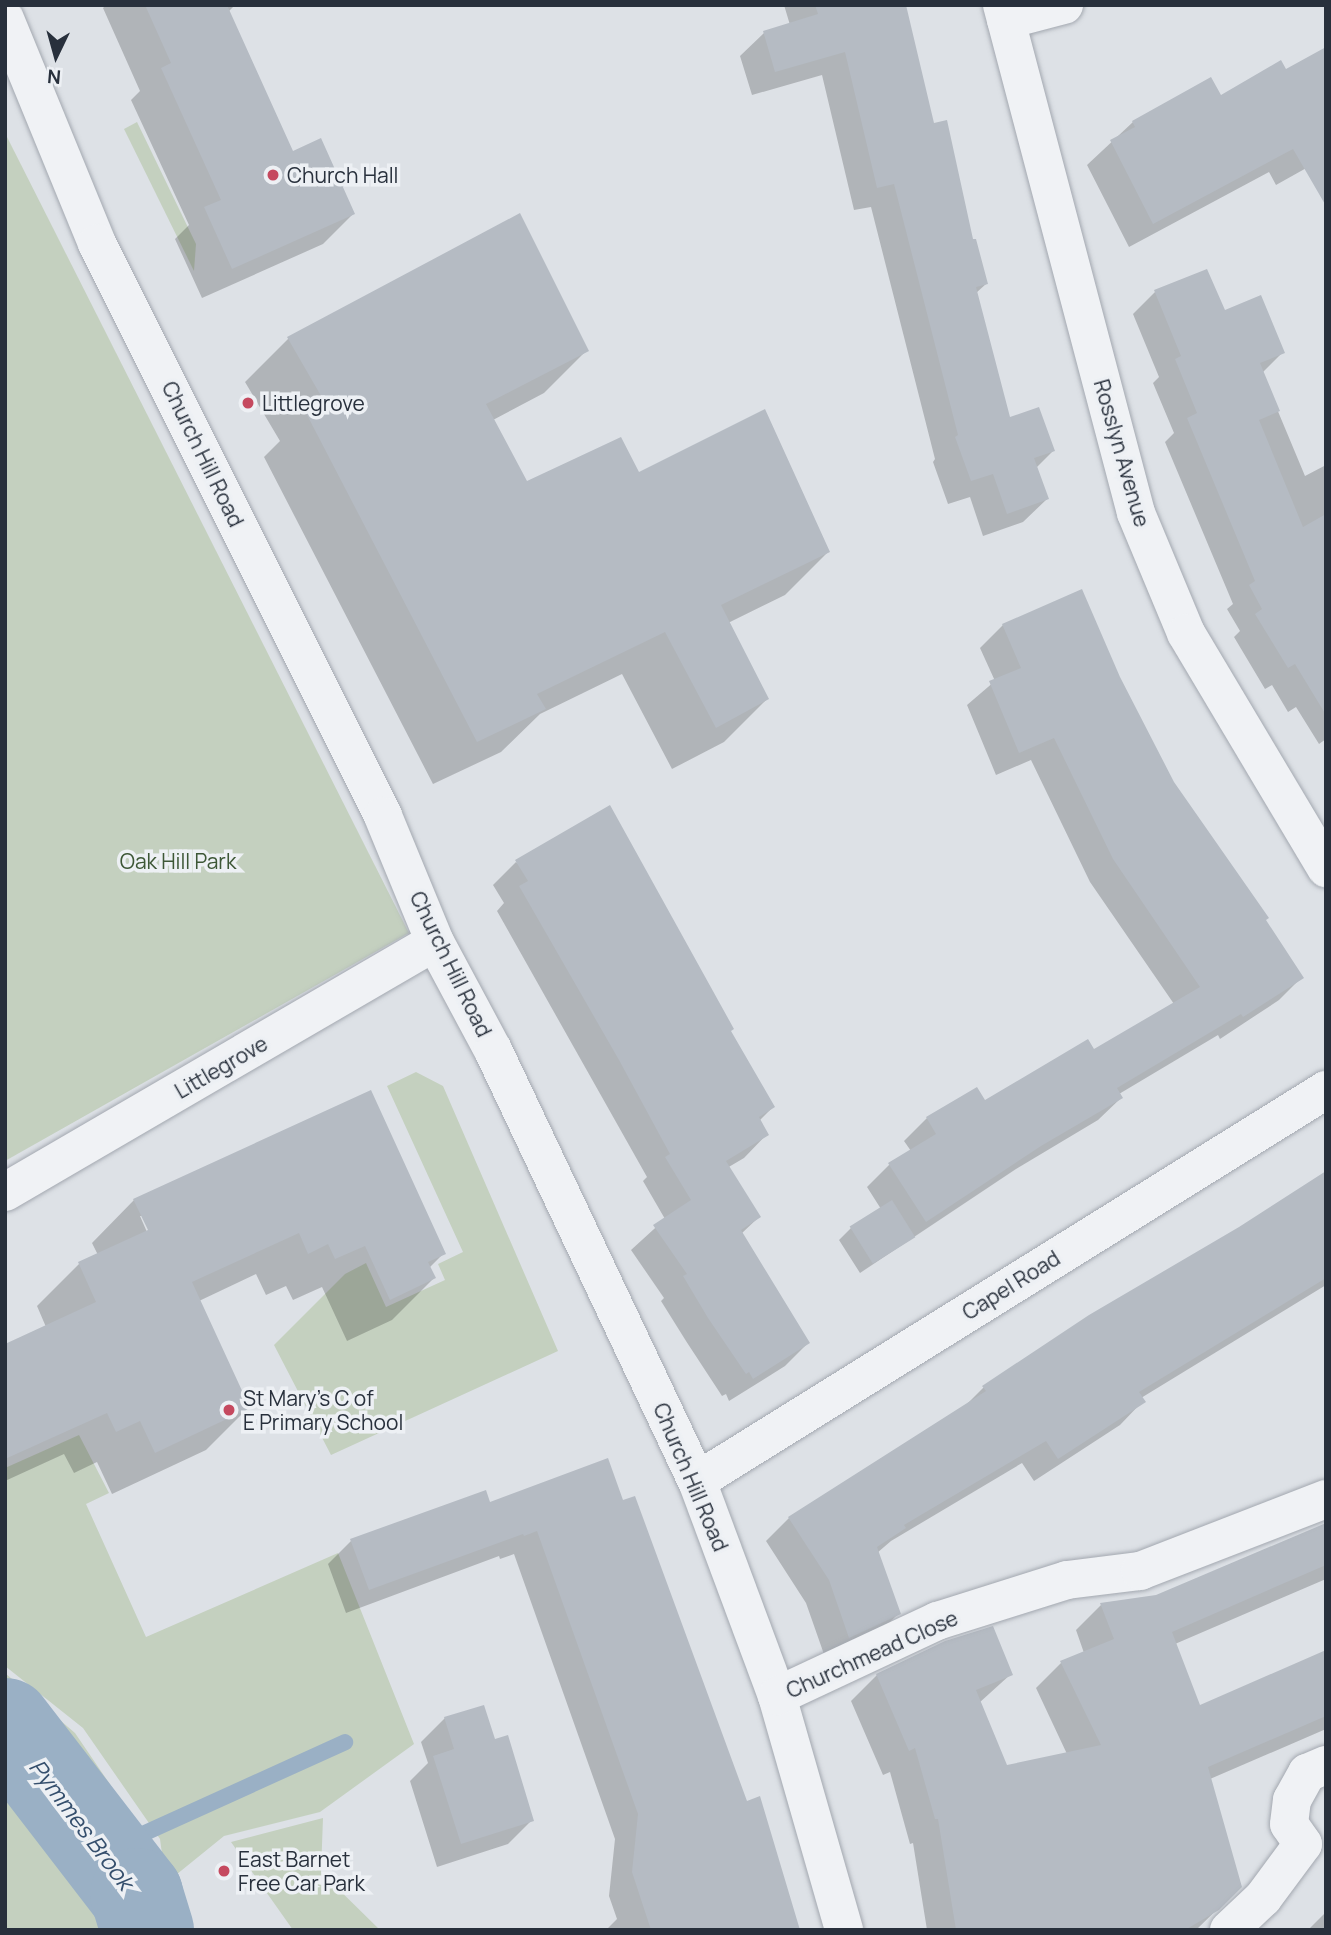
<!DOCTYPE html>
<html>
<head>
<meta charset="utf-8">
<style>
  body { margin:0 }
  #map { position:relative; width:1331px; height:1935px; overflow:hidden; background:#dde1e6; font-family:Manrope,sans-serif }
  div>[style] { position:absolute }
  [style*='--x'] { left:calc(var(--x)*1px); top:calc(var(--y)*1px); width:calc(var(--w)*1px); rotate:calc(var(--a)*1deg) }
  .green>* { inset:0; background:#c4d0bf }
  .shadow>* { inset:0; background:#0003 }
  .stream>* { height:16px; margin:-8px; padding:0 8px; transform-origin:8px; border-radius:8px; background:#9ab0c5 }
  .river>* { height:93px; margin:-46.5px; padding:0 46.5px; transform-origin:46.5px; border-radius:46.5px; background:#9ab0c5 }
  .building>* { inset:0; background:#b5bbc3; transform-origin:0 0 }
  .roads { filter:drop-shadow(0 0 2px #a3a8b0) drop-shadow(0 0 2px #a3a8b0) }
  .minor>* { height:38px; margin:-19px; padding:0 19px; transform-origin:19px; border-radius:19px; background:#f0f2f5 }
  .dots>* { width:19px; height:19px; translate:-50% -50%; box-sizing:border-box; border:4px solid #edf0f4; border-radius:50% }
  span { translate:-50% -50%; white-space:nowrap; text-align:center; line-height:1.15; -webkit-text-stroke:7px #edf0f4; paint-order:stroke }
  .poi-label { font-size:21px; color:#28303c }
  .left { translate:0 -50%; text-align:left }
  .street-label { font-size:21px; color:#28303c }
  .park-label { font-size:21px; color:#3d5736 }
  .water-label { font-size:23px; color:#354f6d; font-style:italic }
  .frame { position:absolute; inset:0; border:7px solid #28303c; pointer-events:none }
  .north { position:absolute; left:21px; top:21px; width:70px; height:70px; -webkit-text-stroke:5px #edf0f4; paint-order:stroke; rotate:185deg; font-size:19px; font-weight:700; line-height:28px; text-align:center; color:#28303c }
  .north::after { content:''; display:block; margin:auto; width:24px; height:32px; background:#28303c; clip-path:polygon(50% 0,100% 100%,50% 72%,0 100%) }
</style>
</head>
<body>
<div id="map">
  <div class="green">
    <i style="clip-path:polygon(137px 122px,196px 244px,194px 271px,124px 129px)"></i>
    <i style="clip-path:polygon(5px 133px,409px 933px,5px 1161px)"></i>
    <i style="clip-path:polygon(416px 1072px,443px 1086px,558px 1351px,331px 1455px,274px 1345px,345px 1274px,366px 1263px,386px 1307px,445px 1280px,438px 1264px,463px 1252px,387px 1086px)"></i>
    <i style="clip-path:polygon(79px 1435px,109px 1493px,86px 1504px,146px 1637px,338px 1553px,414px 1744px,320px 1812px,224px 1836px,166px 1883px,160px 1839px,83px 1728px,5px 1666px,5px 1468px)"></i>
    <i style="clip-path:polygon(5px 1673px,75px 1733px,154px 1849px,163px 1900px,149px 1911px,161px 1930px,5px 1930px)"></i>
    <i style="clip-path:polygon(323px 1818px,321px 1872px,380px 1930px,293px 1930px,231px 1842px)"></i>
  </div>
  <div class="shadow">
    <i style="clip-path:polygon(106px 5px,235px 5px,228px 12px,292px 153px,353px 214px,323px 244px,202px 298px,175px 239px,189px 225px,131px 100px,140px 91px,103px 8px)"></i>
    <i style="clip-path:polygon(784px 5px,904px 5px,933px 125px,986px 284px,976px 293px,1009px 419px,1053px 451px,1036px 468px,1047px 499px,1023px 522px,983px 536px,970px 497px,948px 504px,933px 462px,935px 459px,871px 207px,854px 210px,822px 75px,752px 95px,740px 56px,764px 33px,790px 25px)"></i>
    <i style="clip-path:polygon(1286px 71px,1326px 157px,1276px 185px,1269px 172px,1129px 247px,1087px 165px,1133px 122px,1220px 97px)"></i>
    <i style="clip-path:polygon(1155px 292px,1224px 313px,1283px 352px,1262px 373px,1305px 476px,1326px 465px,1326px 739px,1319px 744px,1296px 707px,1288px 712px,1272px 685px,1265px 689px,1234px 637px,1240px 631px,1227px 609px,1233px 604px,1165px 442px,1174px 433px,1153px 383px,1159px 377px,1133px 314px)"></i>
    <i style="clip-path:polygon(288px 339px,587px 350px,544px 393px,493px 420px,526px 483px,639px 474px,828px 552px,785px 595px,728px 623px,767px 699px,724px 742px,672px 769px,622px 674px,540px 714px,501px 752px,433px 784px,264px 457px,280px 441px,245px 382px)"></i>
    <i style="clip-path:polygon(1003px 625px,1118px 677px,1172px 783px,1302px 977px,1279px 1000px,1220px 1039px,1218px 1035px,1119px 1094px,1121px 1098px,1098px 1120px,1016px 1169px,860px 1273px,839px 1240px,851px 1228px,881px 1209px,867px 1187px,889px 1165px,911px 1151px,904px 1141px,927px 1118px,984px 1103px,1093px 1051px,1174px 1004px,1090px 882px,1031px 760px,996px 775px,967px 705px,995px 681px,980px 648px)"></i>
    <i style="clip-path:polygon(516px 862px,729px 1032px,773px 1107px,759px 1121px,767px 1134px,744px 1158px,727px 1168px,759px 1217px,741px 1234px,808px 1343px,785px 1366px,729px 1401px,726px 1394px,722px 1396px,686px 1341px,661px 1301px,664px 1298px,631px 1250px,665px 1219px,643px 1181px,647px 1177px,497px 911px,504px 903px,493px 885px)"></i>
    <i style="clip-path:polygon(1326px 1175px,1326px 1285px,1141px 1398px,1143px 1401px,1120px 1425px,1034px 1481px,1022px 1463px,891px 1541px,877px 1553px,899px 1613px,876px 1636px,826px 1660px,806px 1603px,766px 1541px,789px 1518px,962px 1409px,984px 1387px)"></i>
    <i style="clip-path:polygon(evenodd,134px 1200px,444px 1253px,429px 1268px,434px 1278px,392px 1320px,347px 1341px,322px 1287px,293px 1300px,286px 1286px,266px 1295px,256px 1274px,199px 1301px,248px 1408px,206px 1450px,112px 1494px,97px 1462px,74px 1473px,64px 1454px,5px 1481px,5px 1346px,46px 1327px,37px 1306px,79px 1264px,98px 1255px,92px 1243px,134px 1200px,140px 1216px,144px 1216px,153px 1238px,150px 1239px,140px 1216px)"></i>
    <i style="clip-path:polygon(622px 1502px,746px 1803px,799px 1930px,606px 1930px,617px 1919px,609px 1896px,615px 1839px,514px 1554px,500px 1559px,499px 1556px,346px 1613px,328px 1564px,351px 1541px,489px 1504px)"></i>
    <i style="clip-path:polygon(1326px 1524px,1326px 1579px,1175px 1644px,1199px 1707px,1326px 1652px,1326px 1729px,1210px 1779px,1240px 1887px,1196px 1930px,927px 1930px,913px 1843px,910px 1844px,890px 1772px,883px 1775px,851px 1701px,877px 1675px,946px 1643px,1011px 1674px,979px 1703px,1006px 1767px,1067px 1754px,1036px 1688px,1061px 1663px,1084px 1653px,1076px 1630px,1101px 1605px,1156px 1597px)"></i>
    <i style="clip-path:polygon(445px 1718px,493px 1741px,532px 1820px,508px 1844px,437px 1867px,410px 1781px,428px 1763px,421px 1742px)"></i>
    <i style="clip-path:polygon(1326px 1912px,1326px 1930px,1308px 1930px)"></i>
  </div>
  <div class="stream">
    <i style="--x:103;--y:1852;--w:266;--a:-24.4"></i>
  </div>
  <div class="river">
    <i style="--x:5;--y:1724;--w:215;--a:52.4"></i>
    <i style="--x:136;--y:1894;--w:38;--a:73"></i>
  </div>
  <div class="building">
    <i style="clip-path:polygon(145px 5px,227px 5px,293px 151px,321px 138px,355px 214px,232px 269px,204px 207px,221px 200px,161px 68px,171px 63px)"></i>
    <i style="clip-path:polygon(815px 5px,906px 5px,934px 123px,947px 120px,973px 239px,976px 239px,988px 284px,976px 287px,1010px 417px,1039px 407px,1055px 451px,1034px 458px,1049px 499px,1007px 514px,993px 474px,971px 481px,955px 437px,958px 435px,894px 184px,877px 188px,845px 52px,775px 72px,763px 31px,818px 14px)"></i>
    <i style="clip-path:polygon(1326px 47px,1326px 206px,1293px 149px,1153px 224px,1110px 140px,1135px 127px,1132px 121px,1211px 77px,1221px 95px,1281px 60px,1286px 69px)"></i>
    <i style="clip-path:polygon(520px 213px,589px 351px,486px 404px,527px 481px,621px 437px,639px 472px,765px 409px,830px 552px,721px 605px,769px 699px,716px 728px,665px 632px,537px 694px,546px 709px,477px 742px,306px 413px,324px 401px,287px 337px)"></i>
    <i style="clip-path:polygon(1207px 269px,1225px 310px,1261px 295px,1285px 353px,1260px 363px,1280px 411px,1259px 420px,1303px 527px,1326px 514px,1326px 715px,1295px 664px,1288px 668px,1255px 614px,1262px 609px,1249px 585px,1255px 581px,1187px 418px,1197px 413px,1175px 359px,1181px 356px,1154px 290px)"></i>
    <i style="clip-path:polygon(1082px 589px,1120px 677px,1174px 782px,1269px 918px,1266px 920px,1304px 978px,1243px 1017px,1241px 1014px,1117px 1088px,1123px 1098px,1041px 1146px,926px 1222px,888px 1163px,936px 1134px,926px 1117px,977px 1087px,985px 1100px,1088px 1039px,1094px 1049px,1200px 987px,1113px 859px,1054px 738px,1019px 753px,989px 681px,1021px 668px,1002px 624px)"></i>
    <i style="clip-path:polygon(610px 805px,734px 1029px,731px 1031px,775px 1107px,759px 1117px,769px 1135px,726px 1161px,761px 1217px,741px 1230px,810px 1343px,753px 1379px,749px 1372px,746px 1374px,708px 1318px,683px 1276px,687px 1274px,653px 1225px,691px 1200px,665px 1157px,670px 1154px,619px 1060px,519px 886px,528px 881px,515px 860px)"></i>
    <i style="clip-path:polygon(371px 1090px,446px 1254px,428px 1262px,436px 1278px,390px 1300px,365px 1246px,335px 1259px,328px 1244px,308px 1254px,299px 1233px,192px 1282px,250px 1408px,155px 1453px,140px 1421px,116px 1432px,107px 1413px,5px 1459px,5px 1344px,96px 1302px,78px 1262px,148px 1230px,133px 1199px)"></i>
    <i style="clip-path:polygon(1326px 1171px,1326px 1278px,1139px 1392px,1146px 1402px,1058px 1459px,1046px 1441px,904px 1525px,906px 1528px,877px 1547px,901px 1614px,849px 1638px,829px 1580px,788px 1517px,986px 1391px,982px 1386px,1089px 1315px,1239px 1227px)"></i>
    <i style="left:892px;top:1200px;width:44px;height:50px;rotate:58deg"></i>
    <i style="clip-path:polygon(608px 1458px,623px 1500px,635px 1496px,747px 1801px,760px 1796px,800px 1930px,651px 1930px,632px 1872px,638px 1814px,537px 1531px,524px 1536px,523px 1534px,369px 1590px,350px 1539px,486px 1490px,490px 1502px)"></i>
    <i style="clip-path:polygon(1326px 1523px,1326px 1565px,1172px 1632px,1200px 1705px,1326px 1650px,1326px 1716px,1208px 1767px,1242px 1887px,1219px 1910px,1185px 1930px,956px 1930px,938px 1819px,935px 1819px,915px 1748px,909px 1751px,876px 1674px,945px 1641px,993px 1626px,1013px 1675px,976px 1690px,1007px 1765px,1101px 1745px,1060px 1661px,1114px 1639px,1100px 1603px,1156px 1595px)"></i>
    <i style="clip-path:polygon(484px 1705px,495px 1739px,508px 1735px,534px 1821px,461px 1844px,433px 1756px,454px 1749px,444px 1717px)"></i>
  </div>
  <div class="roads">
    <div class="minor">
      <i style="--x:1002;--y:5;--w:525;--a:75.22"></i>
      <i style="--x:1136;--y:513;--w:130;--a:67.4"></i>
      <i style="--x:1186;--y:633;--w:274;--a:59.2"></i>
      <i style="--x:5;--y:19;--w:242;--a:67.7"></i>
      <i style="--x:97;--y:243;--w:640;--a:63.47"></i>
      <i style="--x:383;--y:816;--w:136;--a:67.6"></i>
      <i style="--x:435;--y:942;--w:123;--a:61.8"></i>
      <i style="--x:493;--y:1050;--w:477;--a:64.7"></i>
      <i style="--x:697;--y:1481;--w:229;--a:69.6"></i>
      <i style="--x:777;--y:1696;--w:243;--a:74"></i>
      <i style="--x:1006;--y:20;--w:60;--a:-14.5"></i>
      <i style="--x:5;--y:1192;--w:497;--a:-30.2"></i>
      <i style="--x:697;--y:1481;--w:741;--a:-31.87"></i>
      <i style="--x:777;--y:1696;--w:177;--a:-25.1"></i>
      <i style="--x:937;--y:1621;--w:136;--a:-17.5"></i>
      <i style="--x:1067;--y:1580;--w:74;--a:-7"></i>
      <i style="--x:1140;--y:1571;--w:199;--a:-21.2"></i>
      <i style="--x:1303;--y:1844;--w:24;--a:-125"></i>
      <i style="--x:1289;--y:1824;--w:24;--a:-83"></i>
      <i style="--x:1292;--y:1800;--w:31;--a:-61"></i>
      <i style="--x:1307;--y:1773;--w:21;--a:-23"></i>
      <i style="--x:1229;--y:1930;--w:47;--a:-43.3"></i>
      <i style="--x:1263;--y:1898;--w:67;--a:-53.5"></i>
    </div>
  </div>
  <div class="dots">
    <i style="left:273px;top:175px;background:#c5495f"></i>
    <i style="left:248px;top:403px;background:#c5495f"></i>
    <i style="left:229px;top:1410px;background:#c5495f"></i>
    <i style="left:224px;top:1871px;background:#c5495f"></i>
  </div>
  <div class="poi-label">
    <span class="left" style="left:287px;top:175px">Church Hall</span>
    <span class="left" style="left:262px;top:403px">Littlegrove</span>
    <span class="left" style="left:243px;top:1410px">St Mary's C of<br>E Primary School</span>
    <span class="left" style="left:238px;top:1871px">East Barnet<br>Free Car Park</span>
  </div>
  <div class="street-label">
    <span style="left:1122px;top:453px;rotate:74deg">Rosslyn Avenue</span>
    <span style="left:203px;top:454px;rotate:64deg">Church Hill Road</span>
    <span style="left:451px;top:964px;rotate:64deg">Church Hill Road</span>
    <span style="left:221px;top:1067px;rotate:-30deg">Littlegrove</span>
    <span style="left:1011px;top:1285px;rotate:-32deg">Capel Road</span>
    <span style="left:691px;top:1477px;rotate:67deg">Church Hill Road</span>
    <span style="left:872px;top:1654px;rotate:-24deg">Churchmead Close</span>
  </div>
  <div class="park-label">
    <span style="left:178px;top:861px">Oak Hill Park</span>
  </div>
  <div class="water-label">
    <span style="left:82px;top:1824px;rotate:53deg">Pymmes Brook</span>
  </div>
  <div class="frame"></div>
  <div class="north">N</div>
</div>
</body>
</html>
